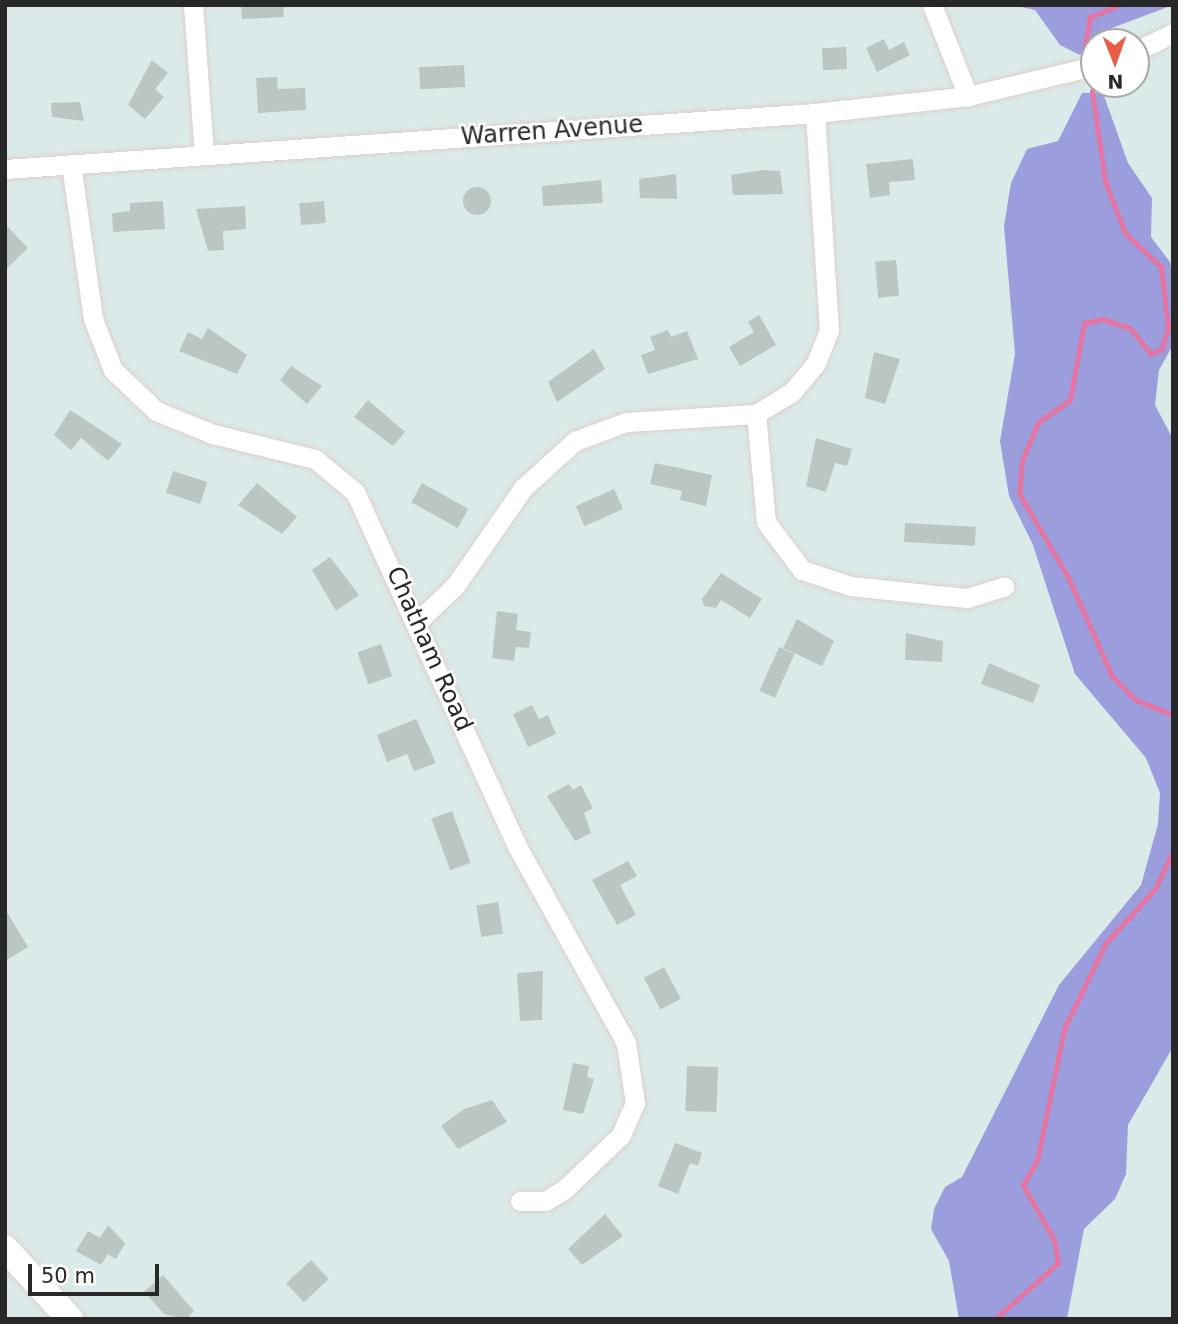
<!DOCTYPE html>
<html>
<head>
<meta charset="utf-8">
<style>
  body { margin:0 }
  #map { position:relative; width:1178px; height:1324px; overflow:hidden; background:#dbeae8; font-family:"DejaVu Sans",sans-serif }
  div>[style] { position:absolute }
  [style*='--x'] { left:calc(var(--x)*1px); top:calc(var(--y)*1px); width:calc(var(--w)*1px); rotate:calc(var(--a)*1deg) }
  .green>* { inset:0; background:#9b9ddd }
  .stream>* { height:5px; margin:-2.5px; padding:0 2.5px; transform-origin:2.5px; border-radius:2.5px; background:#e575a3 }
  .building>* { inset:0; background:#bbc5c4; transform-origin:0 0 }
  .round { border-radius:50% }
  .roads { filter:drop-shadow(0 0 2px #dcd0cd) drop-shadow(0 0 2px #dcd0cd) }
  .minor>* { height:19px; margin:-9.5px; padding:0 9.5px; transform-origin:9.5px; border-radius:9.5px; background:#fff }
  .secondary>* { height:26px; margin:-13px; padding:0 13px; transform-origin:13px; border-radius:13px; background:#fff }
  span { translate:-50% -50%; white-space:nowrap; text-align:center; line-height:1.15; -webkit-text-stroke:5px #fff; paint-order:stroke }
  .street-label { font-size:24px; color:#282828 }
  .frame { position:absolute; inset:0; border:7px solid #282828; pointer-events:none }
  .north { position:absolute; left:1080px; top:28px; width:70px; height:70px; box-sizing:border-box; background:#fff; border:2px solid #a9a9a9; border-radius:50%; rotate:179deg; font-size:19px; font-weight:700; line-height:28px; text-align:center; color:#282828 }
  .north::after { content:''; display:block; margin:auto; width:24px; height:32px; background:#eb5c46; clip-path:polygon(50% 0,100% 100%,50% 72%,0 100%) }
  .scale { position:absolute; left:28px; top:1264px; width:131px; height:32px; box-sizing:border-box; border:4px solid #282828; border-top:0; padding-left:9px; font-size:21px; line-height:24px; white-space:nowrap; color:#282828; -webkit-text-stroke:5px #fff; paint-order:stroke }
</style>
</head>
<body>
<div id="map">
  <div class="green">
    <i style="clip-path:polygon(1013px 5px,1173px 5px,1112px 28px,1080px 55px,1060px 45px,1035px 10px)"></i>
    <i style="clip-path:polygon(1082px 93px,1103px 93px,1128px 163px,1152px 198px,1151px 237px,1170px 262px,1173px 279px,1173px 345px,1159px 370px,1155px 405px,1173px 439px,1173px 1047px,1128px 1125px,1126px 1174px,1115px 1199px,1084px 1229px,1067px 1319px,959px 1319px,949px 1261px,931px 1229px,934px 1209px,945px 1187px,962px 1177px,1059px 985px,1141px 885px,1158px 824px,1160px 793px,1146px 758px,1075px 674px,1033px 545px,1009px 496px,1000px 441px,1015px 354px,1004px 226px,1011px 183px,1027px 149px,1058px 141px)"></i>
  </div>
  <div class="stream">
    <i style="--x:1084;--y:51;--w:35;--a:-80"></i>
    <i style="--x:1090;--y:17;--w:32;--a:-22"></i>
    <i style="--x:1092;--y:91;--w:91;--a:81.8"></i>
    <i style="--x:1105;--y:181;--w:56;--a:69"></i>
    <i style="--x:1125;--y:233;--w:50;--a:43.4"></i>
    <i style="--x:1161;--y:267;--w:61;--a:83.5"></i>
    <i style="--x:1168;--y:328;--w:21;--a:107"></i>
    <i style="--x:1162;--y:348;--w:13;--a:151"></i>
    <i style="--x:1151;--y:354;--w:33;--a:-129"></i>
    <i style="--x:1130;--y:328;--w:28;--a:-162"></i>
    <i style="--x:1103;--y:319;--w:19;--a:168"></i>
    <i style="--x:1084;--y:323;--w:78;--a:100.3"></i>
    <i style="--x:1070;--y:400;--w:39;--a:145"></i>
    <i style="--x:1038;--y:422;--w:42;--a:112.3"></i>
    <i style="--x:1022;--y:461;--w:32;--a:95"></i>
    <i style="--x:1019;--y:493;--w:99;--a:59.8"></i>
    <i style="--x:1069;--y:579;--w:106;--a:66.1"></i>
    <i style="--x:1112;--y:676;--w:32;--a:46"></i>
    <i style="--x:1134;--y:699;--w:42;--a:22.3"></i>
    <i style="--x:995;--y:1319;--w:84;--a:-41.6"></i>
    <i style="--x:1058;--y:1263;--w:23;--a:-100"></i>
    <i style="--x:1054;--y:1240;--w:63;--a:-119.4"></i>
    <i style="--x:1023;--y:1185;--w:28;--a:-60"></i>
    <i style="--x:1037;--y:1161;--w:135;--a:-78.4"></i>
    <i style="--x:1064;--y:1029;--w:94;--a:-64.2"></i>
    <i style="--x:1105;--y:944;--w:74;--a:-47.7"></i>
    <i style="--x:1155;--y:889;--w:42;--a:-64.7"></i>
  </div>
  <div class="building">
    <i style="clip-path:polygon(241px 5px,283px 5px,284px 17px,242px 19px)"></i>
    <i style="clip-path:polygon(884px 39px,889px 50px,904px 42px,910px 55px,877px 72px,866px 48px)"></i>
    <i style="left:846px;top:47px;width:22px;height:24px;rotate:87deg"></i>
    <i style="clip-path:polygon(152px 60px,168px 73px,155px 89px,164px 97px,145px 119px,128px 105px)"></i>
    <i style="left:464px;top:65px;width:22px;height:45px;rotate:87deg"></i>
    <i style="clip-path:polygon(277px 77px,278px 89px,305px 88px,306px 110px,258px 113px,256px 78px)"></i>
    <i style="clip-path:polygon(80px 102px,84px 121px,52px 117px,51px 103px)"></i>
    <i style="clip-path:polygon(913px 159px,915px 180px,889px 182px,890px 195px,870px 198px,866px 164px)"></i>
    <i style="clip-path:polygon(763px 170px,780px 171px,783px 194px,733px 195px,731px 175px)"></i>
    <i style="clip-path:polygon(676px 174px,677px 199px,640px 198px,639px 179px)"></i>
    <i style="clip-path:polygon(601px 180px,603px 203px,543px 206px,542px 186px)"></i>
    <i class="round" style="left:463px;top:187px;width:28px;height:28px"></i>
    <i style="clip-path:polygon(163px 201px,165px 229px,113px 232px,112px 213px,130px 211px,130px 203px)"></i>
    <i style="left:324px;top:201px;width:22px;height:25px;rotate:85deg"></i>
    <i style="clip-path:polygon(245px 206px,246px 229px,223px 231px,224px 250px,208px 251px,196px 209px)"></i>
    <i style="clip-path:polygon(5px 224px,28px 248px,5px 270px)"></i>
    <i style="left:896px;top:260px;width:36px;height:21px;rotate:85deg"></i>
    <i style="clip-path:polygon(759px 315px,776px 345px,740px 366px,729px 347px,754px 332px,748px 322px)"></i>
    <i style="clip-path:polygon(208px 328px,247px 355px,237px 374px,179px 351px,188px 332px,202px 339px)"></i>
    <i style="clip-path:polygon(668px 330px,671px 337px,687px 331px,698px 359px,648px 374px,641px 355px,655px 350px,650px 337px)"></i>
    <i style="clip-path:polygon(594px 349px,605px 369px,557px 402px,548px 382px)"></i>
    <i style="clip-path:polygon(874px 352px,900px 359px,885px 404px,865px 398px)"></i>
    <i style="clip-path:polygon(291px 366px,322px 386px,307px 404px,280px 380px)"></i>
    <i style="clip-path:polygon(368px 400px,405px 432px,393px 446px,354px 417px)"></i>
    <i style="clip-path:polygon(70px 410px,122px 444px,108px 461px,81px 438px,71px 450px,54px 435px)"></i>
    <i style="clip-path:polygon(816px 438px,852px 449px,847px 466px,835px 463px,826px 492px,806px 486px)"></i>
    <i style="clip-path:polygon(655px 463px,712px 475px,706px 506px,680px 500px,682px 491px,650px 484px)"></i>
    <i style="left:173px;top:471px;width:36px;height:23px;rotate:18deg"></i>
    <i style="clip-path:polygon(257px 483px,297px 517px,282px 534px,238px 505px)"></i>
    <i style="left:422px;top:483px;width:53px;height:22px;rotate:29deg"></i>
    <i style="left:614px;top:489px;width:22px;height:42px;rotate:66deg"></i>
    <i style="left:905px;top:523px;width:71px;height:19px;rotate:3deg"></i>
    <i style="clip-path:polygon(330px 557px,359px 595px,336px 611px,312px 570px)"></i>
    <i style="clip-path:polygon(721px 573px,762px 599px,750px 618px,721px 600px,716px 608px,704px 606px,702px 599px)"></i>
    <i style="clip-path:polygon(497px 611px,518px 614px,516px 630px,531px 632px,529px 648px,516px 647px,514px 661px,492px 658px)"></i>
    <i style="clip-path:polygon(797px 619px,834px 641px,822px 666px,783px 648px)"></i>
    <i style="clip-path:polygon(906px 633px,943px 641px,942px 662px,905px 660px)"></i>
    <i style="left:381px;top:644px;width:34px;height:25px;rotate:71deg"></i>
    <i style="left:779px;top:647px;width:17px;height:48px;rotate:24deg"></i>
    <i style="clip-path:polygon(989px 663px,1040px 685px,1033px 703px,981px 684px)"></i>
    <i style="clip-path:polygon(532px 705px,539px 719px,548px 715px,556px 734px,528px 747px,513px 714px)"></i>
    <i style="clip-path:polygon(416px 719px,436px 763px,414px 771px,407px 754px,387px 762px,377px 735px)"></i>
    <i style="clip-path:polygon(569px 784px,573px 790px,581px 785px,593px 808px,584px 813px,591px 833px,575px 841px,547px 796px)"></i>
    <i style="left:452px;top:811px;width:55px;height:22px;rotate:70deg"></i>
    <i style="clip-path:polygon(628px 861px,637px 876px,620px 885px,636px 915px,617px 925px,592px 880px)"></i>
    <i style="left:498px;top:902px;width:32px;height:22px;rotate:81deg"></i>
    <i style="clip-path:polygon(5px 909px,28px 947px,5px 961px)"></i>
    <i style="left:664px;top:967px;width:36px;height:23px;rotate:62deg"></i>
    <i style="clip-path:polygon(543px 971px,542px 1020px,520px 1021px,517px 973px)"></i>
    <i style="clip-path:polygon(573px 1063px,589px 1066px,587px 1077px,594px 1079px,583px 1114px,563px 1110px)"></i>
    <i style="left:687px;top:1066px;width:31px;height:45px;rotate:2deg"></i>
    <i style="clip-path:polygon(492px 1100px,507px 1122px,458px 1149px,441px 1126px,464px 1109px)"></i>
    <i style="clip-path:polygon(675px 1143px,702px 1153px,698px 1166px,690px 1163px,678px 1194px,658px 1186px)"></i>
    <i style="clip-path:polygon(605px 1214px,623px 1236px,582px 1265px,568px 1249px)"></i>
    <i style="clip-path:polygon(108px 1225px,125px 1243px,116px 1259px,108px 1254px,101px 1265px,76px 1251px,88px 1231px,100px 1238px)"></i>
    <i style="left:311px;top:1260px;width:26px;height:34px;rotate:47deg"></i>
    <i style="clip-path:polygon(163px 1275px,194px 1311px,186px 1319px,164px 1314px,144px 1292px)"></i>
  </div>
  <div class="roads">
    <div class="minor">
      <i style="--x:193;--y:5;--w:150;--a:85.8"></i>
      <i style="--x:932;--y:5;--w:98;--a:68.4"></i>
      <i style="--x:1136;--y:51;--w:41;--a:-25.9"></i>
      <i style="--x:71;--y:164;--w:157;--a:81.9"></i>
      <i style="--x:93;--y:319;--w:55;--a:68.6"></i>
      <i style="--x:113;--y:370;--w:59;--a:43.6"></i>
      <i style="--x:156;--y:411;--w:61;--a:22"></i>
      <i style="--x:213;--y:434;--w:105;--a:13.8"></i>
      <i style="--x:315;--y:459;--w:52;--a:39.5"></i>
      <i style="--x:355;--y:492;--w:392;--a:65.4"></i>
      <i style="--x:518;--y:848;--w:223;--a:61"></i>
      <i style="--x:626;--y:1043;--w:61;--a:81.5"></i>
      <i style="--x:635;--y:1103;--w:36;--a:114"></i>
      <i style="--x:620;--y:1136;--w:76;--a:136.1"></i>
      <i style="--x:565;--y:1189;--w:23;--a:149"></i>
      <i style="--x:545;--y:1201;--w:25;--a:180"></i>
      <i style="--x:5;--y:169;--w:812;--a:-3.95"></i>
      <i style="--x:815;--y:113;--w:154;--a:-6.3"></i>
      <i style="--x:968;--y:96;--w:130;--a:-13.4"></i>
      <i style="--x:756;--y:414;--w:108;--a:84.7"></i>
      <i style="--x:766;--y:522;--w:60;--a:53.1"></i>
      <i style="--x:802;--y:570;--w:51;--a:18.4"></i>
      <i style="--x:850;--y:586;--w:118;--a:5.9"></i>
      <i style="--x:967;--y:598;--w:39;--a:-17"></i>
      <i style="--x:417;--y:622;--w:52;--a:-43.5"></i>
      <i style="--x:455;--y:586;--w:119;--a:-55.2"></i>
      <i style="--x:523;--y:488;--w:70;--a:-42.1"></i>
      <i style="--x:575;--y:441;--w:54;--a:-20.4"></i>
      <i style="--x:626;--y:422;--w:130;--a:-3.5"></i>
      <i style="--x:756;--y:414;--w:42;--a:-31.4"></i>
      <i style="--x:792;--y:392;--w:35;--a:-50"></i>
      <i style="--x:815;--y:365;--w:38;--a:-68"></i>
      <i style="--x:829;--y:330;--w:217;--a:-93.7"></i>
    </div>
    <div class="secondary">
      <i style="--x:5;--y:1248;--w:96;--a:47.5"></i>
    </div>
  </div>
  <div class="street-label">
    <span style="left:552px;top:131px;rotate:-4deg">Warren Avenue</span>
    <span style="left:429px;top:649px;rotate:66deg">Chatham Road</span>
  </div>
  <div class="frame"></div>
  <div class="north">N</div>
  <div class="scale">50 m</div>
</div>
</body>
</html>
